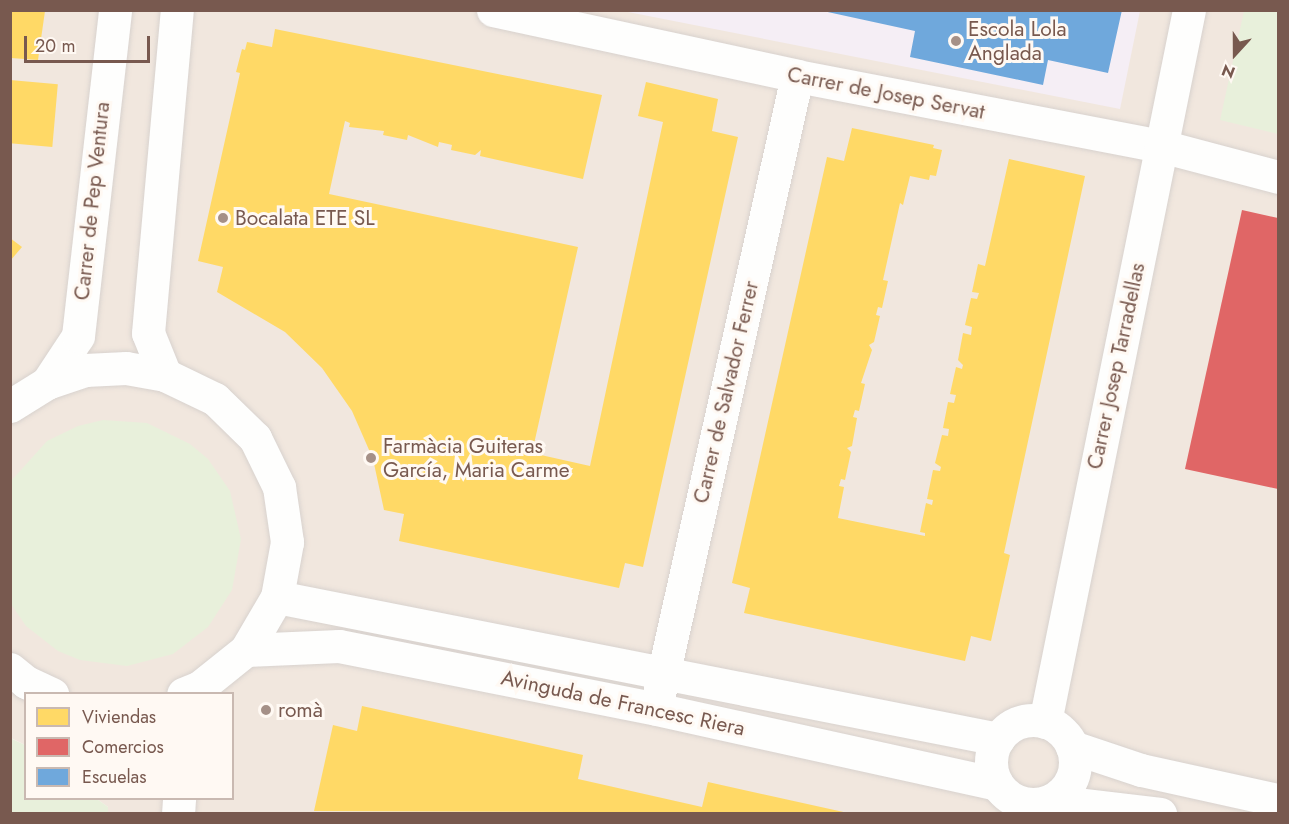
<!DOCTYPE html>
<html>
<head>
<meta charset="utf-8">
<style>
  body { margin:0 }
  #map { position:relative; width:1289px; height:824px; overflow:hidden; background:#f8f5f0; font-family:Jost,sans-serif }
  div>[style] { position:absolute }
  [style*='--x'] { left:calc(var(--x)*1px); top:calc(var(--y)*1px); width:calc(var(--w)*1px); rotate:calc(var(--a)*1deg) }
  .residential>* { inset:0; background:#f1e7de }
  .education>* { inset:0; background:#f5eef5 }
  .green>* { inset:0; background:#e8f0db }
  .homes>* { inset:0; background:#ffd966; transform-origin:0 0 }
  .shops>* { inset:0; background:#e06666 }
  .schools>* { inset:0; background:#6fa8dc }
  .roads { filter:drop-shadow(0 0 2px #d8d2ce) drop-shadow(0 0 2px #d8d2ce) }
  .minor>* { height:33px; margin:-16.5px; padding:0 16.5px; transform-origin:16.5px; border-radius:16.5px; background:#fefefd }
  .minor>.ring { margin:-16.5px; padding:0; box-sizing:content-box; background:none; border:33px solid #fefefd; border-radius:50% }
  .dots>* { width:16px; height:16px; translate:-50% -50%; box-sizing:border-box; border:3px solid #fff9f3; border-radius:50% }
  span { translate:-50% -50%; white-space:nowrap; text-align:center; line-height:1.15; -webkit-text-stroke:6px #fff9f3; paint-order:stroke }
  .poi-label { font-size:21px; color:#78594f }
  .left { translate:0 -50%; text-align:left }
  .street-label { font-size:21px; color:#78594f }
  .frame { position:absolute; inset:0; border:12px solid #78594f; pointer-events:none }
  .legend { position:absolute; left:24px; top:692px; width:210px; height:108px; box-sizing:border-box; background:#fff9f3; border:2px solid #c9b9b1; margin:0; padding:8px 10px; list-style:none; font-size:18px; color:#78594f }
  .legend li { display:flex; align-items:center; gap:12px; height:30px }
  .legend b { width:30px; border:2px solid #c9b9b1 }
  .north { position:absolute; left:1205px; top:24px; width:60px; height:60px; -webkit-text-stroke:4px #fff9f3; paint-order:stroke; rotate:201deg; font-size:16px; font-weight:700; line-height:24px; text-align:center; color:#78594f }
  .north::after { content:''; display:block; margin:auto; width:21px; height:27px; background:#78594f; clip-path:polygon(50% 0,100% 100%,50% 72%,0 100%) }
  .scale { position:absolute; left:24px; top:36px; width:126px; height:27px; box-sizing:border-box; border:3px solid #78594f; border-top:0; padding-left:8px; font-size:18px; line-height:21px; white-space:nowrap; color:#78594f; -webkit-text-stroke:4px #fff9f3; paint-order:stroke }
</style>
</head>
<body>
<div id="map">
  <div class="residential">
    <i style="clip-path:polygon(10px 11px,1278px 11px,1278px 813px,108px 813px,108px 807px,97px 799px,232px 798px,232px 694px,26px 694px,25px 745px,11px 738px)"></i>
  </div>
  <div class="education">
    <i style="clip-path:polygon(623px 11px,1140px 11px,1120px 109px)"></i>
  </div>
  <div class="green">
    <i style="clip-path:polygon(1244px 11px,1278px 11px,1278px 134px,1220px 120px)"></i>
    <i style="clip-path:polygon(103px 420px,147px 423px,190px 444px,208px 459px,230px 491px,241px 539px,232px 590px,208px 627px,173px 654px,127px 666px,80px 660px,58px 651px,26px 626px,11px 604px,11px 481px,47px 441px,78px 426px)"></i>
    <i style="clip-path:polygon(10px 738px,25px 745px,26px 798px,97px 799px,108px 807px,108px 813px,11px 813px)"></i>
  </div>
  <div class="homes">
    <i style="clip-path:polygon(10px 10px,45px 11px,38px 60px,11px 58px)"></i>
    <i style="clip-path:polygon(275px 29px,602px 95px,583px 179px,480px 156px,481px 150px,475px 155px,451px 150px,452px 145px,448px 144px,439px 142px,438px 147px,408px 135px,407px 140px,383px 135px,384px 131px,349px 127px,350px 123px,345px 121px,329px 194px,578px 247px,532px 453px,590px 466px,663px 122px,638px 116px,646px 82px,718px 99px,712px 131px,738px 137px,643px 567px,625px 563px,619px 588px,399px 541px,404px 514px,384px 510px,373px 459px,352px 411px,322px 368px,285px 332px,217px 292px,223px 267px,198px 261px,240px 73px,236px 72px,242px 49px,245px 50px,247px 42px,272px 47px)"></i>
    <i style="left:10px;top:80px;width:48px;height:63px;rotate:5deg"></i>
    <i style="clip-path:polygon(852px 128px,934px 145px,933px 148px,942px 150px,936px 176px,930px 175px,929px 180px,910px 176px,903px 205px,900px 203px,883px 280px,888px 281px,882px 308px,878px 307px,876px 315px,880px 316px,874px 342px,869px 345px,872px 350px,861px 383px,865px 384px,859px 411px,855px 410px,853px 417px,857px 418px,852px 446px,847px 448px,851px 452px,845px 480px,841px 479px,839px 486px,844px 487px,838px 518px,925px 536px,925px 533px,920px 532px,926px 503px,932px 505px,933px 500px,927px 499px,933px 470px,940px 471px,941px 467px,935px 463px,942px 435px,948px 436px,949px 429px,943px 428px,948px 402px,954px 403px,956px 395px,950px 394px,956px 367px,962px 369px,963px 365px,958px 360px,963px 333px,971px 335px,972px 327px,965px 325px,971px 298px,977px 299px,979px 293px,972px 292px,978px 264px,985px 266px,1009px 159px,1085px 176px,1004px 553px,1010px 555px,991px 641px,971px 636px,965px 661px,744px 613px,750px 588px,732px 583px,827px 157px,844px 161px)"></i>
    <i style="clip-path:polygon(10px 238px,22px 247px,10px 261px)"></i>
    <i style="clip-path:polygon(362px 706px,583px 755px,578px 779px,702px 807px,708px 782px,848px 813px,314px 811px,333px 725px,357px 731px)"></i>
  </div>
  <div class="shops">
    <i style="clip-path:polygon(1242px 210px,1278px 218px,1278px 489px,1185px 469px)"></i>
  </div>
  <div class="schools">
    <i style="clip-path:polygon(1122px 10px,1108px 73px,1048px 60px,1043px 85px,910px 57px,915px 31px,823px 11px)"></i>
  </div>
  <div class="roads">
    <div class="minor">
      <i style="--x:493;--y:10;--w:311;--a:12.2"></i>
      <i style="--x:797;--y:76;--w:371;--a:10.9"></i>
      <i style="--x:1161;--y:146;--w:121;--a:14.8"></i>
      <i style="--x:165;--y:375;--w:45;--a:-112"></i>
      <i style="--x:148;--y:333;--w:324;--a:-84.9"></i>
      <i style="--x:47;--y:383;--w:56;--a:-56.6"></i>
      <i style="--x:78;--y:336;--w:328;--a:-83.5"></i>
      <i style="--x:10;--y:406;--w:44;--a:-31.9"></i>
      <i style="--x:47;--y:383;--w:40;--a:-18.9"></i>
      <i style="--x:85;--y:370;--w:41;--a:-2.8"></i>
      <i style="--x:126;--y:368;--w:40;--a:10"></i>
      <i style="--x:165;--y:375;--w:55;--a:25.6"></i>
      <i style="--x:215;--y:399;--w:56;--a:44.3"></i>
      <i style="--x:255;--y:438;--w:55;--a:63.9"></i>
      <i style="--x:279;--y:487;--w:56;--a:81.7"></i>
      <i style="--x:287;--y:542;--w:56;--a:100.3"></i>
      <i style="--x:277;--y:597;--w:61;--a:120.3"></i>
      <i style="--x:246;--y:650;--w:59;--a:141.2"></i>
      <i style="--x:200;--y:687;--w:18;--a:158"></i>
      <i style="--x:277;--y:597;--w:735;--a:11.14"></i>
      <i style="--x:246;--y:650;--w:93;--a:-2.5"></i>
      <i style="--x:339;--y:646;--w:323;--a:11.2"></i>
      <i style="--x:656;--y:709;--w:349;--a:12.4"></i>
      <i style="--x:10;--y:669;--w:21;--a:39"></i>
      <i style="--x:26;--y:682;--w:29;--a:25"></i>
      <i style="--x:658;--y:698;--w:637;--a:-77.4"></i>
      <i class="ring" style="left:991px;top:720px;width:51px;height:51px"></i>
      <i style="--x:1045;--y:722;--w:726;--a:-78.57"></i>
      <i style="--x:1072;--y:747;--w:73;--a:18.4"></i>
      <i style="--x:1141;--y:770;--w:140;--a:12.4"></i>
      <i style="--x:1050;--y:801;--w:111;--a:6.7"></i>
      <i style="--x:178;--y:814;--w:16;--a:-86"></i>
    </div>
  </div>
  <div class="dots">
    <i style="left:956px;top:41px;background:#a59087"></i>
    <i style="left:223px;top:218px;background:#a59087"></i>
    <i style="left:371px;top:458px;background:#a59087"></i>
    <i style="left:266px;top:710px;background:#a59087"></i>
  </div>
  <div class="poi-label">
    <span class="left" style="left:968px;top:41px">Escola Lola<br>Anglada</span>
    <span class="left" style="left:235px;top:218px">Bocalata ETE SL</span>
    <span class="left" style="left:383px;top:458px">Farmàcia Guiteras<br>García, Maria Carme</span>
    <span class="left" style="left:278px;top:710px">romà</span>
  </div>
  <div class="street-label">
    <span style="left:886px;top:93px;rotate:11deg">Carrer de Josep Servat</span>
    <span style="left:92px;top:201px;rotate:-84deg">Carrer de Pep Ventura</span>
    <span style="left:1116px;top:366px;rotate:-78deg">Carrer Josep Tarradellas</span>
    <span style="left:726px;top:392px;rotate:-77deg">Carrer de Salvador Ferrer</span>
    <span style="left:623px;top:703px;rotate:12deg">Avinguda de Francesc Riera</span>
  </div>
  <div class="frame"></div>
  <ul class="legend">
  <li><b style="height:16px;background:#ffd966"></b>Viviendas</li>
  <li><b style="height:16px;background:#e06666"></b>Comercios</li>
  <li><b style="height:16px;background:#6fa8dc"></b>Escuelas</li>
  </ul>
  <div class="north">N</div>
  <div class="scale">20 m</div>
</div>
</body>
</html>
